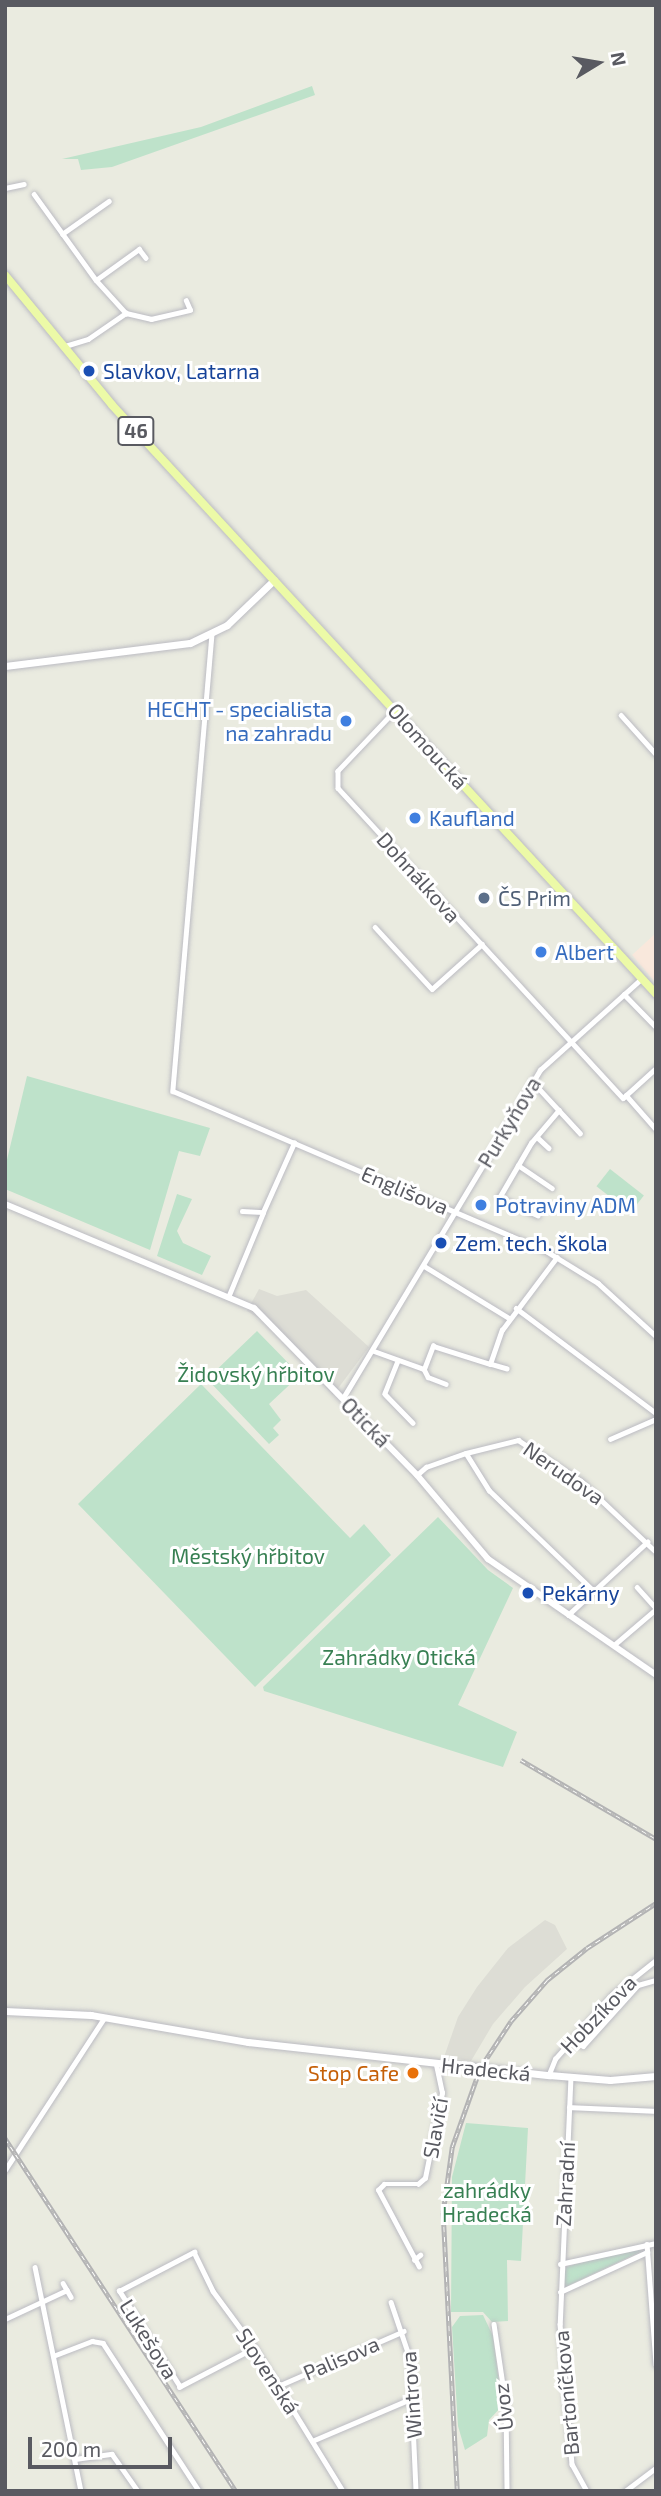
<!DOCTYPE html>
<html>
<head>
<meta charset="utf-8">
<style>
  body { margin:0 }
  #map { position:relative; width:661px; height:2496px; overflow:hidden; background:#eaebe0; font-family:"Exo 2",sans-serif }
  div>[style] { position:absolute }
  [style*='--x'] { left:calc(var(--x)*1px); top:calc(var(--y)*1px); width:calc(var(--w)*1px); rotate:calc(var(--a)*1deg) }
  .industrial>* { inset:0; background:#ddddd5 }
  .medical>* { inset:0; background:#f9e8dc }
  .green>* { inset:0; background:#bee2ca; transform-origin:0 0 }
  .roads { filter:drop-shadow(0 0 2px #bbbbc2) drop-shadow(0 0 2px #bbbbc2) }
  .minor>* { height:4.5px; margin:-2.25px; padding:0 2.25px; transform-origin:2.25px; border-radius:2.25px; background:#fff }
  .tertiary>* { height:6px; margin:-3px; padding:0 3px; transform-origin:3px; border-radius:3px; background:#fff }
  .secondary>* { height:7px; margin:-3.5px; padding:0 3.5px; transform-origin:3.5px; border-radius:3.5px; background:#fff }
  .primary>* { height:8px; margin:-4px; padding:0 4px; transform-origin:4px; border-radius:4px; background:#ecfaa7 }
  .rail>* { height:4.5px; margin-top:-2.25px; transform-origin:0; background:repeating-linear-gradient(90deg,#fff 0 5px,#b3b3b4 0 10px); box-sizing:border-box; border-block:2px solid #b3b3b4 }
  .dots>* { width:19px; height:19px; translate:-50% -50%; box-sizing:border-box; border:4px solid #fff; border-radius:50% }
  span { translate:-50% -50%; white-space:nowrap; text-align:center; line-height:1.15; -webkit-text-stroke:6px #fff; paint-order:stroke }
  .shield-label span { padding:2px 5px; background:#fff; border:2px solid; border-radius:5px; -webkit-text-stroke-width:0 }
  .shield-label { font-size:19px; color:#595a61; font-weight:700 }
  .transit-label { font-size:21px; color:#164399 }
  .left { translate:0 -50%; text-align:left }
  .shop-label { font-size:21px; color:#366cbe }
  .right { translate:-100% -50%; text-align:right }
  .street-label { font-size:21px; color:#595a61 }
  .service-label { font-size:21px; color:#4e5e75 }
  .park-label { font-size:21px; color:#388053 }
  .food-label { font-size:21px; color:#c56008 }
  .frame { position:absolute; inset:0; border:7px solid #595a61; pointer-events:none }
  .north { position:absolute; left:563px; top:28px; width:70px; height:70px; -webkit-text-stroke:5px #fff; paint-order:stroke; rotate:79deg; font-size:19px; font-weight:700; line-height:28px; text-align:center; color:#595a61 }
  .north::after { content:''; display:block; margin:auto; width:24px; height:32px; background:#595a61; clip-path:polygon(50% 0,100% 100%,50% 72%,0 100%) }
  .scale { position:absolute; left:28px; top:2437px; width:144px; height:32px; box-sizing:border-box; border:4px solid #595a61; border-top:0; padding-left:9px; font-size:21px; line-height:24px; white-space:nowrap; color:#595a61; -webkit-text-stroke:5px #fff; paint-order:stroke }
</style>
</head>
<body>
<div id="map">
  <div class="industrial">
    <i style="clip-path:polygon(259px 1289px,277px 1296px,306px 1290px,369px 1347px,333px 1395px,266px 1323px,247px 1311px)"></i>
    <i style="clip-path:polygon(545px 1920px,555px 1925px,567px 1949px,525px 1987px,493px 2024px,471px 2061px,444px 2057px,458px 2017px,477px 1987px,508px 1948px)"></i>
  </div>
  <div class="medical">
    <i style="clip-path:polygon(656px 933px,656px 983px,632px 955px)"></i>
  </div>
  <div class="green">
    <i style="clip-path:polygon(312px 86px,315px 95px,112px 167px,81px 170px,78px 159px,62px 159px,201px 127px)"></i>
    <i style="clip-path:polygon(27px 1076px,210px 1128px,200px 1156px,179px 1151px,150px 1250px,5px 1189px,5px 1168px)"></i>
    <i style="left:610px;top:1169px;width:43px;height:22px;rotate:38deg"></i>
    <i style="clip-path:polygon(177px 1194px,192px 1199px,177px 1231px,183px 1243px,211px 1256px,202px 1275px,157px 1256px)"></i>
    <i style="clip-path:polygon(257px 1331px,300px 1375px,269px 1404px,281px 1420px,273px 1428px,279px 1435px,269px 1444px,207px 1379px)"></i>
    <i style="clip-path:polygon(201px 1384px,350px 1538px,364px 1524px,391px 1555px,255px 1687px,78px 1504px)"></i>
    <i style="clip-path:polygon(438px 1517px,488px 1570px,513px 1588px,458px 1705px,517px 1732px,503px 1767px,264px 1691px,263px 1687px)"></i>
    <i style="clip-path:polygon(466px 2123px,528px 2128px,521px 2261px,507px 2260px,508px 2321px,492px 2322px,483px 2312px,451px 2312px,452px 2177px)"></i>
    <i style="clip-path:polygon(631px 2248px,642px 2251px,563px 2288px,566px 2267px)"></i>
    <i style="clip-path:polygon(483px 2315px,493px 2336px,502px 2406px,489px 2420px,487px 2436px,465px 2450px,458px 2426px,452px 2327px,460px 2316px)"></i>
  </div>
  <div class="roads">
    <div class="minor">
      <i style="--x:5;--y:188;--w:19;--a:-12"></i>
      <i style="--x:34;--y:194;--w:106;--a:54.2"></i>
      <i style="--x:96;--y:280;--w:45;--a:47.7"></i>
      <i style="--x:126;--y:313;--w:26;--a:13"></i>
      <i style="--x:151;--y:319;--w:40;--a:-13"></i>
      <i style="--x:190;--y:310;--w:10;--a:-114"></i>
      <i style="--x:62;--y:234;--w:57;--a:-35.1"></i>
      <i style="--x:96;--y:280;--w:53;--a:-35.8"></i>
      <i style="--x:139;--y:249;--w:11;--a:52"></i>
      <i style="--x:65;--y:346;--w:24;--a:-17"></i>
      <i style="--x:88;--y:339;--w:46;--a:-34.4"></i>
      <i style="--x:212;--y:634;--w:459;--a:94.9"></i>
      <i style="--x:173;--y:1091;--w:406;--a:23.2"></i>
      <i style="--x:546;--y:1251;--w:61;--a:31.6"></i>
      <i style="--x:598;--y:1283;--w:79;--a:42.4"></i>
      <i style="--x:395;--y:711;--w:83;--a:133.5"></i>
      <i style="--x:338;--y:771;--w:17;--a:90"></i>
      <i style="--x:338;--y:788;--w:421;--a:47.4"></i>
      <i style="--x:623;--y:1098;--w:45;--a:-42.3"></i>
      <i style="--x:621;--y:715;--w:52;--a:48.1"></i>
      <i style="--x:375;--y:927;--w:84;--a:47.4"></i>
      <i style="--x:432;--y:989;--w:67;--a:-42"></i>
      <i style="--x:624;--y:994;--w:46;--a:45.9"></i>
      <i style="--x:532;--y:1081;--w:71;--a:47.3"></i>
      <i style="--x:626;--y:1095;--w:45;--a:48.6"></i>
      <i style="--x:537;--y:1137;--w:16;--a:43"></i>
      <i style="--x:518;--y:1165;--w:41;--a:34.1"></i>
      <i style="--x:242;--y:1211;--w:21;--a:3"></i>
      <i style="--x:263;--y:1212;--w:76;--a:-65.8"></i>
      <i style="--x:538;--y:1216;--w:43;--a:-155.2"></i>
      <i style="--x:499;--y:1198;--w:64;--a:-59.8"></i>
      <i style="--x:531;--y:1143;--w:43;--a:-49.7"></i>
      <i style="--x:424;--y:1266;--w:100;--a:31.5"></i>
      <i style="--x:229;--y:1295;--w:89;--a:-67.5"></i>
      <i style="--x:516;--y:1308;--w:175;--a:36.9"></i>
      <i style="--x:374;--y:1351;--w:53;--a:19.8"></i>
      <i style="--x:424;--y:1369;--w:25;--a:-69"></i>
      <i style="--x:433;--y:1346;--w:60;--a:17.5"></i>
      <i style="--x:398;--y:1361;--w:35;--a:112"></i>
      <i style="--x:385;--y:1394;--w:40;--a:46"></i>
      <i style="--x:424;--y:1369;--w:9;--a:63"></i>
      <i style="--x:428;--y:1377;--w:19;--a:21"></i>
      <i style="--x:507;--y:1369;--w:18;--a:-164"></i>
      <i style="--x:490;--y:1364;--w:36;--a:-71"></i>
      <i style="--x:502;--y:1330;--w:91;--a:-53"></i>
      <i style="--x:343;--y:1398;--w:383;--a:-59"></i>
      <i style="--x:540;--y:1070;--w:136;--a:-42"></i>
      <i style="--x:610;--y:1439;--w:50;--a:-23.5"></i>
      <i style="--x:466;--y:1453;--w:44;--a:58.1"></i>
      <i style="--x:489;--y:1490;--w:146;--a:43.9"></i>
      <i style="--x:417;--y:1475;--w:12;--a:-42"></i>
      <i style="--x:426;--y:1467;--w:42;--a:-19.3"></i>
      <i style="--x:466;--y:1453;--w:54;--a:-14"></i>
      <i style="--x:518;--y:1440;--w:75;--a:33.1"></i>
      <i style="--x:581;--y:1481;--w:103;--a:43.4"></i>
      <i style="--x:637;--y:1587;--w:28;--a:48"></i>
      <i style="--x:568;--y:1615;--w:108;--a:-42.7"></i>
      <i style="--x:614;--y:1645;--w:55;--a:-40.6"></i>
      <i style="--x:572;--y:2041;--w:12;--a:24"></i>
      <i style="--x:583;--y:2046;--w:82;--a:-48"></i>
      <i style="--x:638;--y:1985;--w:19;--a:-16"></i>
      <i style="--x:549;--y:2074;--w:16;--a:-68"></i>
      <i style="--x:555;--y:2059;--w:86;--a:-48.3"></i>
      <i style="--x:612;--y:1995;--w:56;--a:-38.5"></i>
      <i style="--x:571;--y:2077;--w:247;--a:92.5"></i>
      <i style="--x:560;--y:2324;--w:141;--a:85.1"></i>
      <i style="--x:572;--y:2464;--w:31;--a:61"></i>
      <i style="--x:569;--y:2107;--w:87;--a:2.6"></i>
      <i style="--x:5;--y:2170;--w:181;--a:-56.9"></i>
      <i style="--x:647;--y:2244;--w:121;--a:85.7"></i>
      <i style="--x:414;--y:2260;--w:8;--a:-40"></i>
      <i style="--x:560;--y:2264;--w:98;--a:-12.3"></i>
      <i style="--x:35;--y:2267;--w:229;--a:78.4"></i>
      <i style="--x:419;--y:2267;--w:87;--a:-118"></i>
      <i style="--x:378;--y:2190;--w:8;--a:-45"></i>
      <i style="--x:384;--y:2184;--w:34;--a:0"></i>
      <i style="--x:418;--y:2184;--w:9;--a:-41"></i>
      <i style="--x:425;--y:2178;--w:87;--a:-78.7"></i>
      <i style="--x:442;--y:2093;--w:30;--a:-102"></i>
      <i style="--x:63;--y:2283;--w:16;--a:60"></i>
      <i style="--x:560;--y:2292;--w:96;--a:-24.7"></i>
      <i style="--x:391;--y:2302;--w:59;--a:71.3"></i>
      <i style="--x:410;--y:2358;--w:133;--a:87.4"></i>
      <i style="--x:5;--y:2319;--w:68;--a:-25.1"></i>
      <i style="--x:494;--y:2324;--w:82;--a:81.6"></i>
      <i style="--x:506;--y:2405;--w:86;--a:89.3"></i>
      <i style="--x:255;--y:2348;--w:85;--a:152.5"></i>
      <i style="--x:180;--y:2387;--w:114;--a:-122.4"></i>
      <i style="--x:119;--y:2291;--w:85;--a:-27.5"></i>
      <i style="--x:194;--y:2252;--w:43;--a:64"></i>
      <i style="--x:213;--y:2291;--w:71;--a:53.6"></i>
      <i style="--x:255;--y:2348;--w:168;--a:58.4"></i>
      <i style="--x:53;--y:2356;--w:42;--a:-21"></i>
      <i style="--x:92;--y:2341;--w:11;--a:10"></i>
      <i style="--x:103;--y:2343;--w:176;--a:57"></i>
      <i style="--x:278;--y:2386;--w:137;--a:-23.6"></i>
      <i style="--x:312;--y:2441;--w:110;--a:-23.1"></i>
      <i style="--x:75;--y:2459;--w:37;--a:-8"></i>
      <i style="--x:112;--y:2454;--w:45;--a:54.9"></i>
      <i style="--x:625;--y:2491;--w:39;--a:-37"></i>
    </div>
    <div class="tertiary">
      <i style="--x:5;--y:1204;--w:270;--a:22.7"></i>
      <i style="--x:254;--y:1308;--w:233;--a:45.7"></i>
      <i style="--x:417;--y:1475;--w:110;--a:49.8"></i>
      <i style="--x:488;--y:1559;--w:204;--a:34.6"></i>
    </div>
    <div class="secondary">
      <i style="--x:5;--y:666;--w:186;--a:-7.1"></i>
      <i style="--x:190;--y:643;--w:41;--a:-25.9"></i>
      <i style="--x:227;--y:625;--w:65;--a:-43.8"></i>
      <i style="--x:5;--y:2011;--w:86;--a:2.7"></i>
      <i style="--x:91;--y:2015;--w:159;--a:9.8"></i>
      <i style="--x:248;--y:2042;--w:303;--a:6.3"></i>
      <i style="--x:549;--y:2075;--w:61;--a:4.7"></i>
      <i style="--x:610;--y:2080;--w:46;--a:-5"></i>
    </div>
    <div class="primary">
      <i style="--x:5;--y:275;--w:168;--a:50.5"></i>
      <i style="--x:112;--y:405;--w:802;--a:47.27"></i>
    </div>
  </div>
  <div class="rail">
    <i style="--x:521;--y:1760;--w:156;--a:30.3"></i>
    <i style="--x:484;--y:2062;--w:49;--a:-56.6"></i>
    <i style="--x:511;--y:2021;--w:55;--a:-48.7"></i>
    <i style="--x:547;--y:1980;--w:51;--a:-38.7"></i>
    <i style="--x:587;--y:1948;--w:82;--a:-33.1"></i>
    <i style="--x:5;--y:2138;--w:422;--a:56.8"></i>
    <i style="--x:457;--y:2491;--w:279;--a:-92.9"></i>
    <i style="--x:443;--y:2212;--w:66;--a:-82.1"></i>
    <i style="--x:452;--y:2147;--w:77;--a:-70.4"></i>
  </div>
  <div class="dots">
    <i style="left:89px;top:371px;background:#1a4fb4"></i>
    <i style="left:346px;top:721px;background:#3f7fe0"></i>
    <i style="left:415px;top:818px;background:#3f7fe0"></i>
    <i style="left:484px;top:898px;background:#5c6f8a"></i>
    <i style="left:541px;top:952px;background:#3f7fe0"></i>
    <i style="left:481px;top:1205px;background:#3f7fe0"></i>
    <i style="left:441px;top:1243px;background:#1a4fb4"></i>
    <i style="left:528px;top:1593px;background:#1a4fb4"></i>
    <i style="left:413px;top:2073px;background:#e8710a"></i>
  </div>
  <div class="shield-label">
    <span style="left:136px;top:431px">46</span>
  </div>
  <div class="transit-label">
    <span class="left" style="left:103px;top:371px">Slavkov, Latarna</span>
    <span class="left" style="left:455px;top:1243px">Zem. tech. škola</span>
    <span class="left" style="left:542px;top:1593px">Pekárny</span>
  </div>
  <div class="shop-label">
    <span class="right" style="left:332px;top:721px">HECHT - specialista<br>na zahradu</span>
    <span class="left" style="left:429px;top:818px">Kaufland</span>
    <span class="left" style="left:555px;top:952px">Albert</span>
    <span class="left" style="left:495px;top:1205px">Potraviny ADM</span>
  </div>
  <div class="street-label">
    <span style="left:428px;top:746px;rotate:48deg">Olomoucká</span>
    <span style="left:419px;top:877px;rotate:48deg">Dohnálkova</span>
    <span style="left:509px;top:1122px;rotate:-59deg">Purkyňova</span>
    <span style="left:405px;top:1190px;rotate:23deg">Englišova</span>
    <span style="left:366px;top:1422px;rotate:46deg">Otická</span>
    <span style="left:564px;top:1473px;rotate:35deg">Nerudova</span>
    <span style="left:598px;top:2014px;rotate:-46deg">Hobzíkova</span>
    <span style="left:486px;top:2069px;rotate:6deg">Hradecká</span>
    <span style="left:435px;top:2128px;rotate:-80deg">Slavičí</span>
    <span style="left:565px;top:2184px;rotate:-87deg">Zahradní</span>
    <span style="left:149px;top:2339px;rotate:58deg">Lukešova</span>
    <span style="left:341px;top:2358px;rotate:-23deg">Palisova</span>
    <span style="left:268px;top:2371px;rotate:57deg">Slovenská</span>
    <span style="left:566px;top:2393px;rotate:-95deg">Bartoníčkova</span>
    <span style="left:411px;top:2395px;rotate:-94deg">Wintrova</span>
    <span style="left:503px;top:2407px;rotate:-96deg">Úvoz</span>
  </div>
  <div class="service-label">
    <span class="left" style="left:498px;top:898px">ČS Prim</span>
  </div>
  <div class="park-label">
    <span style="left:256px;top:1374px">Židovský hřbitov</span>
    <span style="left:248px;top:1556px">Městský hřbitov</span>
    <span style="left:399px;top:1657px">Zahrádky Otická</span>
    <span style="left:487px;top:2202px">zahrádky<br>Hradecká</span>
  </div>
  <div class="food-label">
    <span class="right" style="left:399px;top:2073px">Stop Cafe</span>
  </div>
  <div class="frame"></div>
  <div class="north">N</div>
  <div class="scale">200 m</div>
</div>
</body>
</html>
